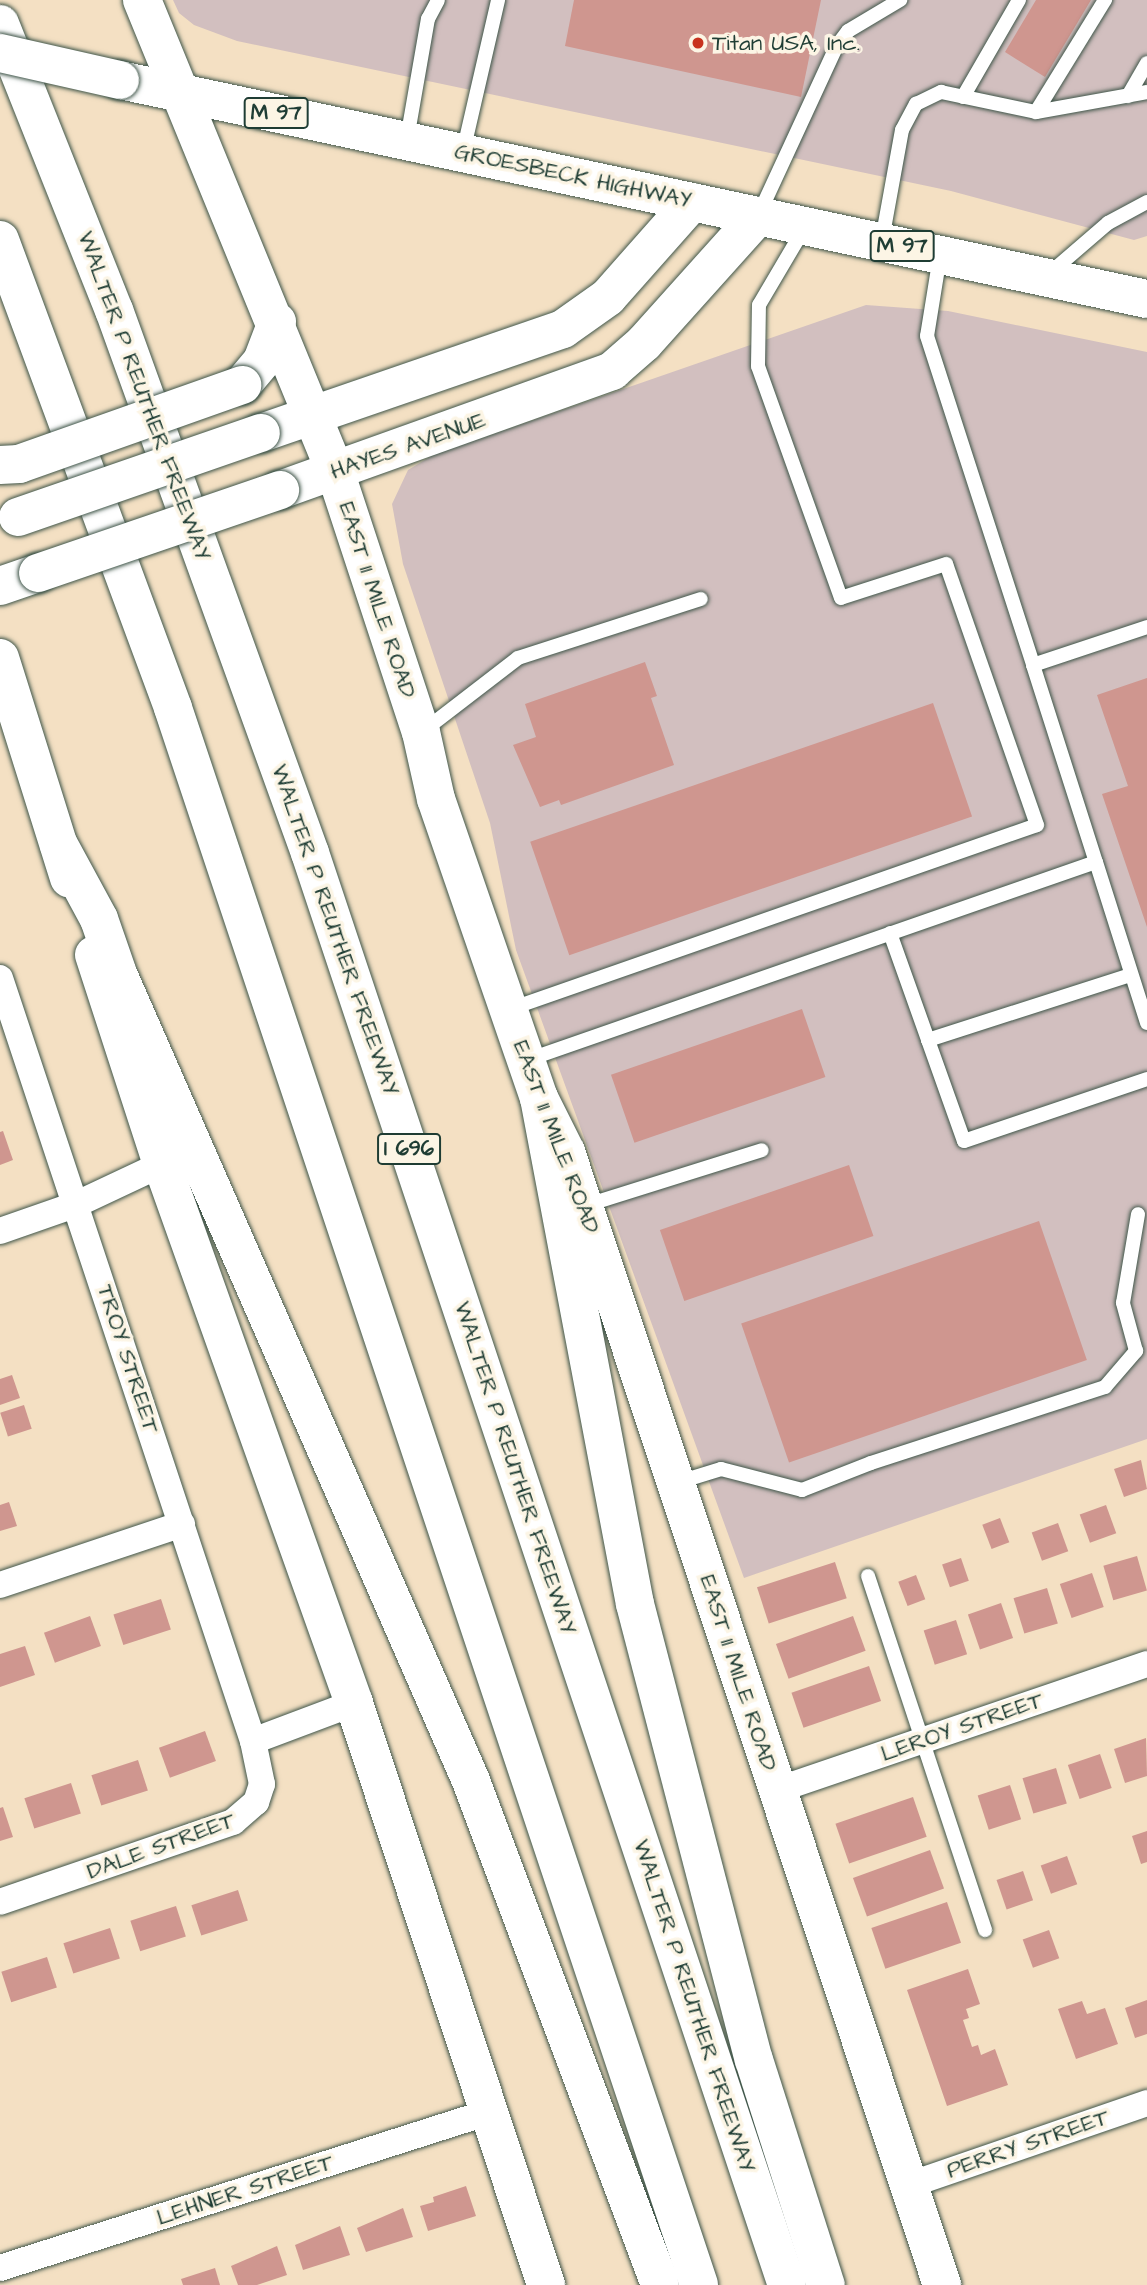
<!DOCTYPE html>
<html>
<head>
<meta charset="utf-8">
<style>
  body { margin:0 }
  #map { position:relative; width:1147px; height:2285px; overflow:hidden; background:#f4e0c3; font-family:"Architects Daughter",sans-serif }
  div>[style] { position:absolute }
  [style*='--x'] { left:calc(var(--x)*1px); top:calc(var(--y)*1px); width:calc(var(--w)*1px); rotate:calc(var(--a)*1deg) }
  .industrial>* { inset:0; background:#d2bfbf }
  .building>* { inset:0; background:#cf968f; transform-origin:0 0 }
  .roads { filter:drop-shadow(0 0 2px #3f5549) drop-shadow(0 0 2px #3f5549) }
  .lane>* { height:14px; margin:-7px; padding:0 7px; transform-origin:7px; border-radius:7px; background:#fff }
  .street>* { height:26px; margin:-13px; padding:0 13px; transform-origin:13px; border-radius:13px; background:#fff }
  .secondary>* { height:38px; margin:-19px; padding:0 19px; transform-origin:19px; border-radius:19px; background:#fff }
  .primary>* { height:38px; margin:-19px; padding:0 19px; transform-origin:19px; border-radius:19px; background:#fff }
  .highway>* { height:38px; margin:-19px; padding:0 19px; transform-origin:19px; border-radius:19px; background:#fff }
  .bridges { filter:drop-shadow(0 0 2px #3f5549) drop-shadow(0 0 2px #3f5549) }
  .secondary-bridge>* { height:38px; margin:-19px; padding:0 19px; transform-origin:19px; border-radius:19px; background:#fff }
  .primary-bridge>* { height:38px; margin:-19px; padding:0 19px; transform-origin:19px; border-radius:19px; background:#fff }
  .dots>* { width:19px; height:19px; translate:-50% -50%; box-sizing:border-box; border:4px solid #fcf5e5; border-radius:50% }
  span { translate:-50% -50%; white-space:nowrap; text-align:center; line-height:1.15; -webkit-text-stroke:7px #fcf5e5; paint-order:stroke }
  .shield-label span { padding:2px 5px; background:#fcf5e5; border:2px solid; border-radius:5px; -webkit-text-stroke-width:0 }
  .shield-label { font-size:21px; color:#1f3d34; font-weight:700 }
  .poi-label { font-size:23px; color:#1f3d34 }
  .left { translate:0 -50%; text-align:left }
  .street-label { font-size:23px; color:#1f3d34 }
</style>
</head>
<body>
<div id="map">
  <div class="industrial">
    <i style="clip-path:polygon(173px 0,1147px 0,1147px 236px,1134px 240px,951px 191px,237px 41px,194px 25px,179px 13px)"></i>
    <i style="clip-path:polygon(866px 305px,948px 311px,1147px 352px,1147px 1439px,744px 1578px,516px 950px,490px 823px,403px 564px,392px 504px,408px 470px,433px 455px)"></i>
  </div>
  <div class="building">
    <i style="clip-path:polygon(574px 0,821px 0,801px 97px,565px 46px)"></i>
    <i style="clip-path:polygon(1036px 0,1091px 0,1045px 77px,1005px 52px)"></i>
    <i style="clip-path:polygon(645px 662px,657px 696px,651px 698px,674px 765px,561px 805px,559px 800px,540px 807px,513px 745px,536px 737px,525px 704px)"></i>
    <i style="clip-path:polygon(1147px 678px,1147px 927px,1102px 794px,1128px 786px,1097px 695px)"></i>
    <i style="left:933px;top:703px;width:120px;height:426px;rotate:71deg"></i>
    <i style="left:802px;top:1009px;width:72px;height:202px;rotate:71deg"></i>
    <i style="clip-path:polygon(3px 1131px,13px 1160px,0 1165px,0 1132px)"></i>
    <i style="left:849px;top:1165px;width:75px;height:200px;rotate:71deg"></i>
    <i style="left:1039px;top:1221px;width:147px;height:315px;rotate:71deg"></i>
    <i style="clip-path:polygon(12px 1375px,20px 1398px,0 1405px,0 1379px)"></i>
    <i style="left:24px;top:1405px;width:25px;height:25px;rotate:72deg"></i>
    <i style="clip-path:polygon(1141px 1460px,1147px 1489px,1124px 1497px,1114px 1469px)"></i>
    <i style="clip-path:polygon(9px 1502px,17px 1526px,0 1531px,0 1505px)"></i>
    <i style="left:1106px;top:1505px;width:30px;height:28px;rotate:70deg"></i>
    <i style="left:1000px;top:1518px;width:26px;height:19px;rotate:69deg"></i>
    <i style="left:1058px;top:1523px;width:30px;height:28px;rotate:70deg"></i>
    <i style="left:1137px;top:1556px;width:36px;height:35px;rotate:74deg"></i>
    <i style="left:961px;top:1558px;width:24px;height:20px;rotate:71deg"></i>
    <i style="left:835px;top:1562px;width:38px;height:82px;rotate:72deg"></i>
    <i style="left:1092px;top:1573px;width:36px;height:34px;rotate:71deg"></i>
    <i style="left:916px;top:1575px;width:26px;height:19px;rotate:69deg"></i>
    <i style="left:1047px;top:1588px;width:37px;height:35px;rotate:73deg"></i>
    <i style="left:161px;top:1599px;width:32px;height:50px;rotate:72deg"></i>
    <i style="left:1001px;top:1603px;width:37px;height:35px;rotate:71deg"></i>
    <i style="left:90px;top:1616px;width:32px;height:49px;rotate:70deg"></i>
    <i style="left:853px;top:1616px;width:37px;height:82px;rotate:70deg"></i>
    <i style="left:956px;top:1620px;width:36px;height:34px;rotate:72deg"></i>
    <i style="clip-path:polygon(25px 1646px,35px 1675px,0 1687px,0 1654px)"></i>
    <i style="left:869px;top:1666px;width:37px;height:82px;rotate:71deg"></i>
    <i style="left:205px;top:1731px;width:32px;height:49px;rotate:70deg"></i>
    <i style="clip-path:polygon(1146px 1738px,1147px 1776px,1125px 1783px,1114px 1749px)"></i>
    <i style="left:1100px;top:1754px;width:36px;height:34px;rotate:71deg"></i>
    <i style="left:138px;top:1760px;width:32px;height:49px;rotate:72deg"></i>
    <i style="left:1056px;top:1768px;width:37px;height:35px;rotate:73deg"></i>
    <i style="left:71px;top:1783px;width:32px;height:49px;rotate:72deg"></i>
    <i style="left:1010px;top:1785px;width:36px;height:34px;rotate:72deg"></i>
    <i style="left:913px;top:1797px;width:42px;height:82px;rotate:71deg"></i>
    <i style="clip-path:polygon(3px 1807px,13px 1837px,0 1841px,0 1808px)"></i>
    <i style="clip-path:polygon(1147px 1831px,1147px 1862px,1141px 1864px,1132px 1836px)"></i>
    <i style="left:930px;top:1850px;width:41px;height:82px;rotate:70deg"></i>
    <i style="left:1067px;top:1856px;width:30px;height:28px;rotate:70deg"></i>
    <i style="left:1023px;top:1871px;width:31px;height:28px;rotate:71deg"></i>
    <i style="left:238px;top:1890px;width:32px;height:49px;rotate:72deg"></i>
    <i style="left:947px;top:1902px;width:43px;height:80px;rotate:71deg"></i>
    <i style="left:176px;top:1906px;width:32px;height:48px;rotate:72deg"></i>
    <i style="left:110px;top:1928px;width:32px;height:49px;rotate:72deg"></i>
    <i style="left:1049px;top:1930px;width:30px;height:28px;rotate:70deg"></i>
    <i style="left:47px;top:1957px;width:32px;height:48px;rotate:72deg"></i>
    <i style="clip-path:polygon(968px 1969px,980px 2004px,966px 2009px,969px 2018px,963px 2020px,972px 2047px,978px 2045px,981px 2055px,995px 2049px,1008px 2085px,947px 2106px,907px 1990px)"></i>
    <i style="clip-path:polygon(1147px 2000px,1147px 2034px,1135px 2038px,1125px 2008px)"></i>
    <i style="clip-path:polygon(1082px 2001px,1087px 2014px,1105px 2008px,1118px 2044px,1076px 2059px,1058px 2009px)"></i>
    <i style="clip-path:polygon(466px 2186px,476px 2216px,428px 2231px,420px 2206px,434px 2202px,433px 2197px)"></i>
    <i style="clip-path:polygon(403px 2208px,413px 2237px,366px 2252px,357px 2228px)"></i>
    <i style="clip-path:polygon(340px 2226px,350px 2255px,303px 2270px,295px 2245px)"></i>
    <i style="clip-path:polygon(277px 2246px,287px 2275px,257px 2285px,238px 2285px,231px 2266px)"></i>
    <i style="clip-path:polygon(215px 2268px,220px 2285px,183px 2285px,181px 2279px)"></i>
  </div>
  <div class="roads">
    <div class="lane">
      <i style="--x:1128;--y:96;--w:38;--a:-60"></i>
      <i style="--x:963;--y:97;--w:112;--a:-60"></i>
      <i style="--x:1036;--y:112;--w:132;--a:-58.4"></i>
      <i style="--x:407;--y:139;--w:122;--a:-80.1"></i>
      <i style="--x:428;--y:19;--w:21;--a:-62"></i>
      <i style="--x:463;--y:152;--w:156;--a:-77"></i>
      <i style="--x:759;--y:214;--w:184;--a:-65.2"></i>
      <i style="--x:836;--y:47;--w:20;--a:-53"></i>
      <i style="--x:848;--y:31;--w:61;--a:-30.8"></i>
      <i style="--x:882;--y:240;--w:112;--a:-79.7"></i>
      <i style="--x:902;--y:130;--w:30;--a:-62"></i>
      <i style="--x:916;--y:104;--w:28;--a:-26"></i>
      <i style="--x:941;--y:92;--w:97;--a:11.9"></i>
      <i style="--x:1036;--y:112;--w:113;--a:-10.2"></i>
      <i style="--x:940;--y:256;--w:81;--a:99.2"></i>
      <i style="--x:927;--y:336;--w:346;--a:72.1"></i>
      <i style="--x:1033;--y:665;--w:120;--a:-18.4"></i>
      <i style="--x:1050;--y:273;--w:77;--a:-40.8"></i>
      <i style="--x:1108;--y:223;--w:44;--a:-28.3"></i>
      <i style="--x:1033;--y:665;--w:207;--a:72.3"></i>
      <i style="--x:422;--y:732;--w:121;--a:-37.6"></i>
      <i style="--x:518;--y:658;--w:192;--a:-17.9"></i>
      <i style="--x:890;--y:933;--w:114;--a:70.4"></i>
      <i style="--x:928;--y:1040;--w:213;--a:-17.8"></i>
      <i style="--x:510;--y:1009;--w:558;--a:-19.25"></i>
      <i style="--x:1037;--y:825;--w:276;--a:-109.2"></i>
      <i style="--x:946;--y:564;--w:110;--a:162.1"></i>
      <i style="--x:841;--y:598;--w:246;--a:-109.7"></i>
      <i style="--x:758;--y:366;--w:61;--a:-89.1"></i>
      <i style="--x:759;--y:305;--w:91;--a:-59.5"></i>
      <i style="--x:928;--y:1040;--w:107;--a:70.4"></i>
      <i style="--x:964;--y:1141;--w:193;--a:-18.7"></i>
      <i style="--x:527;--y:1060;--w:602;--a:-19.19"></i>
      <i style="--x:1096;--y:862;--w:169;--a:72.4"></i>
      <i style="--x:587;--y:1205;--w:183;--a:-17.4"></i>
      <i style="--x:679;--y:1482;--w:44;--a:-17.2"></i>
      <i style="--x:721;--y:1469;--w:84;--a:14.5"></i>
      <i style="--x:802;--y:1490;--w:74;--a:-21.4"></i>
      <i style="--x:871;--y:1463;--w:246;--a:-18"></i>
      <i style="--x:1105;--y:1387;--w:48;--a:-49.3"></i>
      <i style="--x:1136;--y:1351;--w:50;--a:-105.2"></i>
      <i style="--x:1123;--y:1303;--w:90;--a:-80.4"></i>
      <i style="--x:868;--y:1576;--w:373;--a:71.7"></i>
    </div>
    <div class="street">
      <i style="--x:0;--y:978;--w:804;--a:71.66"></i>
      <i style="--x:253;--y:1741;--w:44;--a:78.2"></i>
      <i style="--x:262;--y:1784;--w:19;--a:108"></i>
      <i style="--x:256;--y:1802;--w:30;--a:139"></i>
      <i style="--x:233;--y:1822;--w:246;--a:161.1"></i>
      <i style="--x:0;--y:1231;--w:82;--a:-19.3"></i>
      <i style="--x:77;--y:1204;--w:94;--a:-25.2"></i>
      <i style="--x:0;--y:1585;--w:192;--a:-18.5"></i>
      <i style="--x:253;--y:1741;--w:108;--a:-20.6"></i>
      <i style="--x:777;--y:1790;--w:391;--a:-18.8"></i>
      <i style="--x:909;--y:2185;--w:252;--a:-19"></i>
      <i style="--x:0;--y:2268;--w:513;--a:-17.69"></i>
    </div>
    <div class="secondary">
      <i style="--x:142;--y:0;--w:509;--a:67.72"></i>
      <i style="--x:335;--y:471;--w:275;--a:71.8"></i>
      <i style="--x:421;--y:732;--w:69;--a:77.4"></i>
      <i style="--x:436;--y:799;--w:316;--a:71"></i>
      <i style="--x:539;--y:1098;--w:60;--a:63.4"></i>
      <i style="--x:566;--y:1152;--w:1194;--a:71.64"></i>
      <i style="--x:242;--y:385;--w:31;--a:-50"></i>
      <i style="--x:262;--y:361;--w:42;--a:-69"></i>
      <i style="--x:261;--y:433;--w:319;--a:-19"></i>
      <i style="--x:563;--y:329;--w:55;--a:-35.4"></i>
      <i style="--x:608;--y:297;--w:127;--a:-48.5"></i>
      <i style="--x:280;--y:490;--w:353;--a:-19.7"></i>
      <i style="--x:612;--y:371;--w:43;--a:-41.2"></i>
      <i style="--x:644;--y:343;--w:171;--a:-48.1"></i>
      <i style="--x:0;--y:586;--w:40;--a:-18.9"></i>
      <i style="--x:0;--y:658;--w:231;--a:72.6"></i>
      <i style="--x:94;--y:955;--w:220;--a:72"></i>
      <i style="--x:162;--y:1164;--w:572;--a:70.39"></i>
      <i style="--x:354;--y:1703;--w:613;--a:71.74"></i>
    </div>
    <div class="primary">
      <i style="--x:120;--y:80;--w:1050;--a:12.04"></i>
    </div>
    <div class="highway">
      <i style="--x:0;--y:24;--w:308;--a:68.3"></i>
      <i style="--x:114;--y:310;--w:577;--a:70.15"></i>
      <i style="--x:310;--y:853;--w:1509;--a:71.58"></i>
      <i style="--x:0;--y:240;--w:499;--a:69.7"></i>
      <i style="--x:173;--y:708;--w:1662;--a:71.55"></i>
      <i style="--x:59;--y:845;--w:84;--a:61.6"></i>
      <i style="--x:99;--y:919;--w:58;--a:70.9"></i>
      <i style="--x:118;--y:974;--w:881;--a:66.37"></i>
      <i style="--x:471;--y:1781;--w:538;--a:69.44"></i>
      <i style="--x:539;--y:1098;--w:515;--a:79.26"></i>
      <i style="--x:635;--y:1604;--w:471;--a:75.4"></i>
      <i style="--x:754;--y:2060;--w:236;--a:72.3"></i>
    </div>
  </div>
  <div class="bridges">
    <div class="secondary-bridge">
      <i style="--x:0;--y:465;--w:19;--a:-3"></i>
      <i style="--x:19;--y:464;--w:237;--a:-19.5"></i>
      <i style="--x:18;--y:517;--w:257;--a:-19.1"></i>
      <i style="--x:38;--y:573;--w:256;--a:-18.9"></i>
    </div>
    <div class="primary-bridge">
      <i style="--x:0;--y:53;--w:123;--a:12.7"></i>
    </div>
  </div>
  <div class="dots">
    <i style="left:698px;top:43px;background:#c8321e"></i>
  </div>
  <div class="shield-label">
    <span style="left:276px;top:113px">M 97</span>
    <span style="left:902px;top:246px">M 97</span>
    <span style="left:409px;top:1149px">I 696</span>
  </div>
  <div class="poi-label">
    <span class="left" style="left:712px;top:43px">Titan USA, Inc.</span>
  </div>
  <div class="street-label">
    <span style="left:573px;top:176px;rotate:12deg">GROESBECK HIGHWAY</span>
    <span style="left:144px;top:396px;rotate:70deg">WALTER P REUTHER FREEWAY</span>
    <span style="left:408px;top:446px;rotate:-19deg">HAYES AVENUE</span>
    <span style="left:377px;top:600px;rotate:72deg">EAST 11 MILE ROAD</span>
    <span style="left:335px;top:930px;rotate:71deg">WALTER P REUTHER FREEWAY</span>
    <span style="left:556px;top:1137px;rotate:69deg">EAST 11 MILE ROAD</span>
    <span style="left:128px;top:1359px;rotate:72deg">TROY STREET</span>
    <span style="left:515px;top:1468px;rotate:72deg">WALTER P REUTHER FREEWAY</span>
    <span style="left:738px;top:1673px;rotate:72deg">EAST 11 MILE ROAD</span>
    <span style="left:962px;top:1727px;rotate:-19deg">LEROY STREET</span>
    <span style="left:161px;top:1846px;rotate:-20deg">DALE STREET</span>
    <span style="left:694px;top:2006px;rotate:72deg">WALTER P REUTHER FREEWAY</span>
    <span style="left:1028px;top:2144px;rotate:-19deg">PERRY STREET</span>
    <span style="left:245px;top:2190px;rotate:-18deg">LEHNER STREET</span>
  </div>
</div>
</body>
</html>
